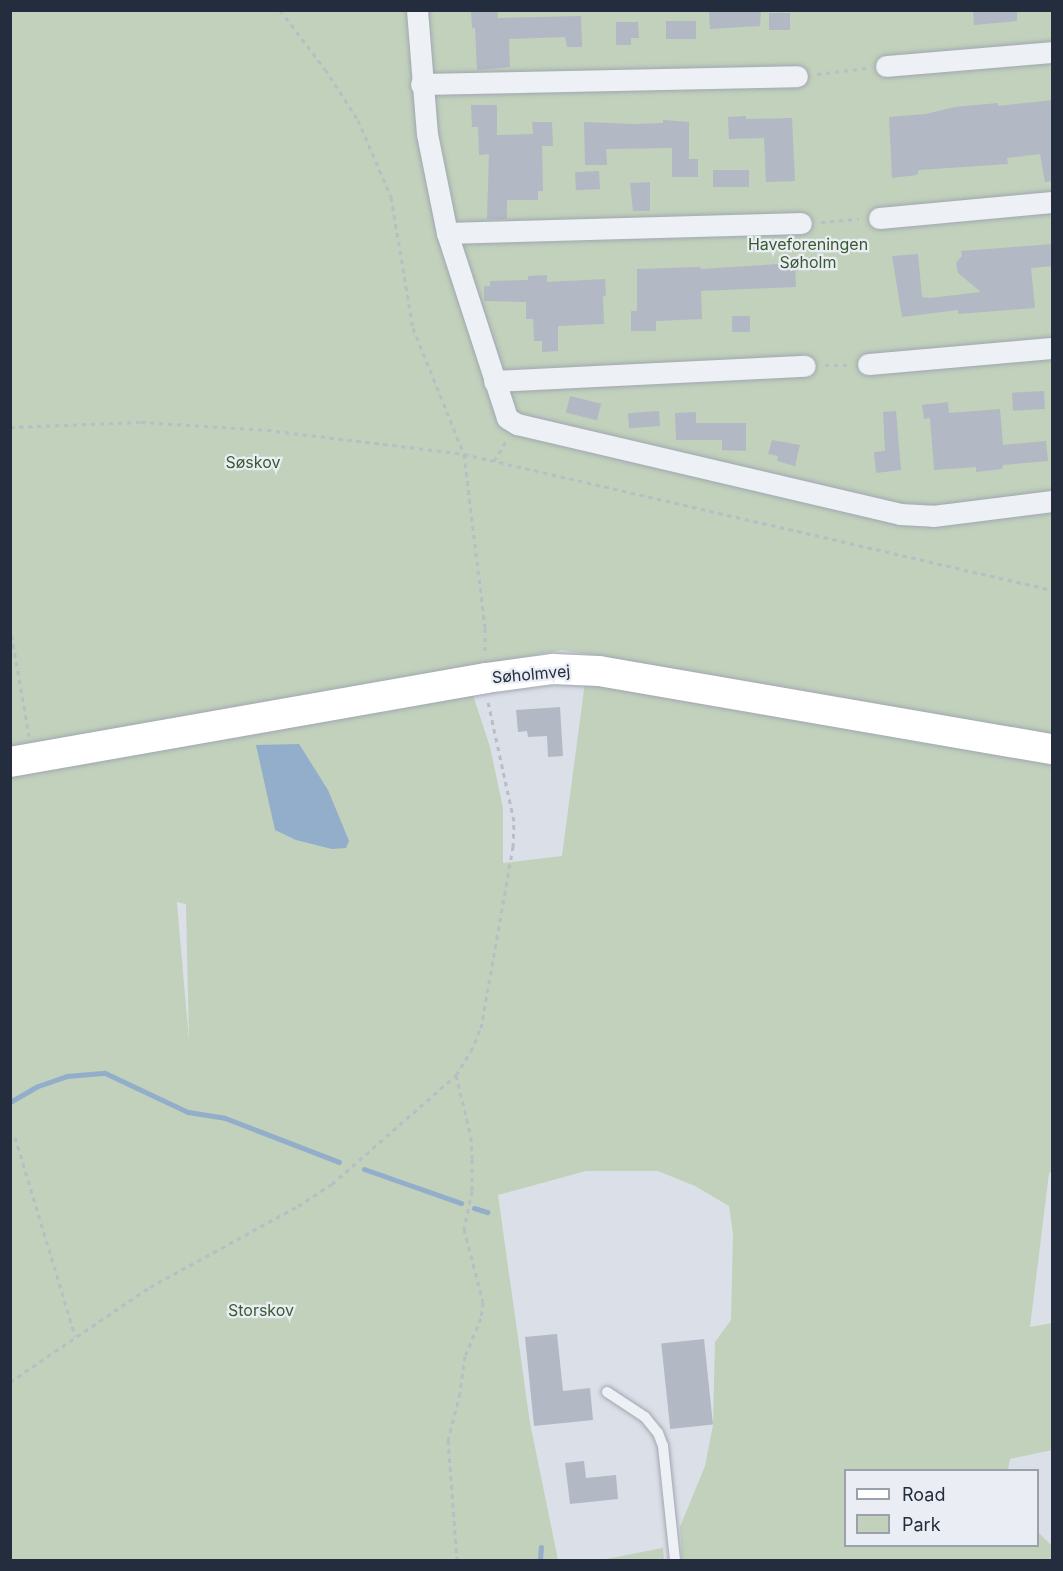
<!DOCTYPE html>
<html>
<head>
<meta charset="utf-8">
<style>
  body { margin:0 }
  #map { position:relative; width:1063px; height:1571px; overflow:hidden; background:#dbdfe7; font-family:Inter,sans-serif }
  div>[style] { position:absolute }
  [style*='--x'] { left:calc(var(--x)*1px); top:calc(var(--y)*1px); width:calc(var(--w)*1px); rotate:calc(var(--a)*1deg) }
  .green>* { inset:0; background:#c1d1bb }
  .water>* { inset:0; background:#92aeca }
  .stream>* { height:5px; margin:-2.5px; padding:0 2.5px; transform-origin:2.5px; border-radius:2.5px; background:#92aeca }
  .building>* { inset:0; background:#b2b8c4; transform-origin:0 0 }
  .path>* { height:3px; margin-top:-1.5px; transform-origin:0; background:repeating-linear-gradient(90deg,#b9bdc5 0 4.5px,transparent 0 9px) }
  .roads { filter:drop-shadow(0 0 2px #a0a6b1) drop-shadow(0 0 2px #a0a6b1) }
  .lane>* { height:10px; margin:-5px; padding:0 5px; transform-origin:5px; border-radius:5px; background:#edf0f5 }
  .street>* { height:21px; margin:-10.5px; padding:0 10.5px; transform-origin:10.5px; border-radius:10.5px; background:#edf0f5 }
  .secondary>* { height:30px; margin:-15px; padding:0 15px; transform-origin:15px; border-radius:15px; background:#fff }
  span { translate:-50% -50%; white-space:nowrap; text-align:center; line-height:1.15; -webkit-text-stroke:4.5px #eaeef4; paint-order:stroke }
  .park-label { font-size:16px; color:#385a30 }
  .street-label { font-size:16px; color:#242d3d }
  .frame { position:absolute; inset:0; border:12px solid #242d3d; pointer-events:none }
  .legend { position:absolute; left:844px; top:1469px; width:195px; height:78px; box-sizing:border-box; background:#eaeef4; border:2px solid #9ba1ab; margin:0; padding:8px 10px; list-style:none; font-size:18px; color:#242d3d }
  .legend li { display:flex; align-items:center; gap:12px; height:30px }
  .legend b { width:30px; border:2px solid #9ba1ab }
</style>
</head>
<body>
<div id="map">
  <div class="green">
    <i style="clip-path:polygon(11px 11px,1052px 11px,1052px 736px,562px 650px,11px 753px)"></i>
    <i style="clip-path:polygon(evenodd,585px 682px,1052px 760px,1052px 1171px,1049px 1173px,1030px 1327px,1052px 1323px,1052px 1450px,1010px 1459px,1008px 1470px,846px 1470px,846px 1546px,1038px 1546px,1038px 1532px,1052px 1546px,1052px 1560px,682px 1560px,680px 1527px,705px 1466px,713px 1425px,715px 1342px,731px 1320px,733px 1233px,729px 1206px,695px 1186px,658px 1171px,586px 1171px,498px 1195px,530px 1423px,558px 1560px,11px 1560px,11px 774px,473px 695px,490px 747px,503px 808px,503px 863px,562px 856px,585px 682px,177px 902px,186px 904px,189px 1041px,177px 903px,177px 902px)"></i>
    <i style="clip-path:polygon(663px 1548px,664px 1560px,601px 1560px)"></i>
  </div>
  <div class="water">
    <i style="clip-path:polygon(299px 744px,328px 790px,349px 841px,346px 848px,332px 849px,296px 840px,275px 830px,256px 745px)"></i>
  </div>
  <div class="stream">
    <i style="--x:10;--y:1102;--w:32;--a:-30"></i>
    <i style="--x:38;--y:1086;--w:31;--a:-19"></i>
    <i style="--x:67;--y:1076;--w:38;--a:-5"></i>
    <i style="--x:105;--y:1073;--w:92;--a:25.2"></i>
    <i style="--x:188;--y:1112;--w:37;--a:9"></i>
    <i style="--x:225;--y:1118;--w:122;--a:21.1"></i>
    <i style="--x:364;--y:1169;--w:103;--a:19.3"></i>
    <i style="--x:474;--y:1208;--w:14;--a:17"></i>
    <i style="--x:540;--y:1560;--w:13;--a:-86"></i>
  </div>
  <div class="building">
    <i style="clip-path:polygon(497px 10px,498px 18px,581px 16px,582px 47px,567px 47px,565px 37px,509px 39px,510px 67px,477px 70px,475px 28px,472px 28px,471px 11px)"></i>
    <i style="clip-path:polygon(761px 10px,760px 26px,710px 29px,709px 11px)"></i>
    <i style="clip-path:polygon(973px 10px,1017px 10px,1017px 21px,974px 25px)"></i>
    <i style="left:790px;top:13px;width:17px;height:21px;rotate:90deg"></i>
    <i style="left:696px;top:21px;width:18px;height:30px;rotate:90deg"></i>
    <i style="clip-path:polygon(616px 22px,638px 22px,639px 38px,631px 38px,631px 45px,616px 45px)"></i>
    <i style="clip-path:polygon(1053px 100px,1053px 181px,1045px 182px,1040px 154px,1007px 158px,1008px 164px,919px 170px,917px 175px,892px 178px,889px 117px,926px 114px,954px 107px,998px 103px,998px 106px)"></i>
    <i style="clip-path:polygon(471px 105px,497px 105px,497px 135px,533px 134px,532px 122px,552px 122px,553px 146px,542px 146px,543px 191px,538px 191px,538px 200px,507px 200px,507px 219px,487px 219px,489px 154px,479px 155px,478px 127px,472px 127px)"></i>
    <i style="clip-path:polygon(746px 116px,746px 119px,792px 118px,795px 181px,766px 182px,764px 138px,729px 139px,728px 117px)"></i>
    <i style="clip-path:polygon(663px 120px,689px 122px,689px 159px,698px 159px,698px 177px,672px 177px,672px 148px,606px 149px,607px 165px,585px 165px,584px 122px,633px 124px,663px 123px)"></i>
    <i style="left:713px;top:170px;width:36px;height:17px"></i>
    <i style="left:599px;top:171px;width:18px;height:24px;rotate:87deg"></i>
    <i style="clip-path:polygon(650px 182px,650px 211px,633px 211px,630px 183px)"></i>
    <i style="clip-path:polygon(1053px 244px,1053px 266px,1031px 268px,1035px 308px,958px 314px,958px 310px,902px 317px,892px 256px,918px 254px,922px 297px,930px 298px,981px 292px,958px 273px,956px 263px,962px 256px,961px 251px)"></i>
    <i style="clip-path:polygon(795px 263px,796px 287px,701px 291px,702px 319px,656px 321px,656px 331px,631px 331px,631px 311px,637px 311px,637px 269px,700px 267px,701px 269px)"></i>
    <i style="clip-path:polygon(547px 275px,547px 282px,605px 279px,606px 296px,603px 296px,604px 324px,558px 326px,558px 351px,542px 352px,542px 341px,534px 341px,533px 319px,526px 319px,526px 302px,484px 301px,484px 286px,490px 286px,490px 281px,528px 280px,528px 276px)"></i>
    <i style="left:750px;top:316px;width:16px;height:18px;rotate:90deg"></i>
    <i style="left:1044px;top:391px;width:18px;height:32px;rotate:87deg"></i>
    <i style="left:570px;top:396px;width:32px;height:17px;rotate:14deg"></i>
    <i style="clip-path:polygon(948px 402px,949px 413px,1000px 409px,1003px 445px,1046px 441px,1048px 461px,1003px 465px,1002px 469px,976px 472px,976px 467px,934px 470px,930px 418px,924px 419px,922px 405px)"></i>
    <i style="left:659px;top:411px;width:15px;height:31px;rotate:86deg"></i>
    <i style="clip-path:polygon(896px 411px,901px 470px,876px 473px,874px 452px,885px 451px,883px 412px)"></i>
    <i style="clip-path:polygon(696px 412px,696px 423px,746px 423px,746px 451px,722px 450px,722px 440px,676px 440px,675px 413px)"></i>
    <i style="clip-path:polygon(772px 440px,800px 445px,795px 466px,777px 461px,778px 456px,768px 454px)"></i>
    <i style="clip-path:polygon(560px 707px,563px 756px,548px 757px,547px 736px,528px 737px,527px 731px,518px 732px,516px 710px)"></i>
    <i style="clip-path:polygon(557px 1334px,563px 1391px,590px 1388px,593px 1420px,534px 1426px,525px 1337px)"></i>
    <i style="left:704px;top:1339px;width:86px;height:43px;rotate:84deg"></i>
    <i style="clip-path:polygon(584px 1461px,586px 1478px,616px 1475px,618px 1499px,570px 1504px,565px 1463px)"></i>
  </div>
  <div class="path">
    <i style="--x:280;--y:10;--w:74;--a:52.7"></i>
    <i style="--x:325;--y:69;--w:61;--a:57.1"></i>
    <i style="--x:358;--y:120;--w:84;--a:66.8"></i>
    <i style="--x:391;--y:197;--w:133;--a:80.5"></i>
    <i style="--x:413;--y:328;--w:136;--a:68"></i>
    <i style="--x:464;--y:454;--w:175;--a:83.1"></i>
    <i style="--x:485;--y:628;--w:26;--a:90"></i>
    <i style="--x:817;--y:74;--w:50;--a:-6.8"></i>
    <i style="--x:821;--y:222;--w:38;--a:-5"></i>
    <i style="--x:825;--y:365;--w:23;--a:0"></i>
    <i style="--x:10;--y:427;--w:131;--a:-2.2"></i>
    <i style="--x:141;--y:422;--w:126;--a:3.6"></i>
    <i style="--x:267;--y:430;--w:198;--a:6.9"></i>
    <i style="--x:464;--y:454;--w:604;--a:13.02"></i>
    <i style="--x:494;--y:461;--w:23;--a:-59"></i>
    <i style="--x:10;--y:626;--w:112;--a:80.2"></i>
    <i style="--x:456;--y:1075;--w:64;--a:76.4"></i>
    <i style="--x:471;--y:1137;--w:22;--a:87"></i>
    <i style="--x:472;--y:1159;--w:32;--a:90"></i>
    <i style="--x:472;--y:1191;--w:39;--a:102"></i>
    <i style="--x:464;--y:1229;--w:75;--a:75.4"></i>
    <i style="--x:483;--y:1302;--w:16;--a:97"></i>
    <i style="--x:481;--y:1318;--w:41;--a:112.8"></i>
    <i style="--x:465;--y:1356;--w:37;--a:98"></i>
    <i style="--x:460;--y:1393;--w:49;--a:104.3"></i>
    <i style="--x:448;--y:1440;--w:120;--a:85.7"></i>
    <i style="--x:15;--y:1137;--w:208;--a:73.2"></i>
    <i style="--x:10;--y:1382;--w:169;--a:-34.2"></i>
    <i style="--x:150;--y:1287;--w:169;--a:-28.7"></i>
    <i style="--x:298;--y:1206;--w:40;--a:-32.9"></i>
    <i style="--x:332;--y:1184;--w:165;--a:-41.3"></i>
    <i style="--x:456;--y:1075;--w:28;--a:-58"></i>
    <i style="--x:471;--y:1051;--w:25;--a:-67"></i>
    <i style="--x:481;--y:1028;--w:184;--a:-80"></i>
    <i style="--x:513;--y:847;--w:26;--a:-88"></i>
    <i style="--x:514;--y:821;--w:122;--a:-102.3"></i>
  </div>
  <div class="roads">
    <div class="lane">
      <i style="--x:607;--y:1392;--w:45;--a:33.3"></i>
      <i style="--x:645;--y:1417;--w:21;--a:51"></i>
      <i style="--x:658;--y:1433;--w:14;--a:69"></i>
      <i style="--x:663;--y:1446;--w:115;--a:84"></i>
    </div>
    <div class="street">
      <i style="--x:417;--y:10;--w:124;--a:85.4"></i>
      <i style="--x:427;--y:134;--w:101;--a:78.6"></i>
      <i style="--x:447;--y:233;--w:194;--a:72"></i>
      <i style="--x:507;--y:418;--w:12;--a:31"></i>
      <i style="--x:517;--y:424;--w:393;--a:13.2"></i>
      <i style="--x:900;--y:514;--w:33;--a:3"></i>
      <i style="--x:933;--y:516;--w:120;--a:-7.2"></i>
      <i style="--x:886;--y:66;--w:167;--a:-4.8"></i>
      <i style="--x:421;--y:84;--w:376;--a:-1.2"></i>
      <i style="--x:879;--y:218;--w:174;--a:-5.3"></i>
      <i style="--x:447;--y:233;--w:354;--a:-1.6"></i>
      <i style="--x:868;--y:364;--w:185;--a:-5"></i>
      <i style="--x:494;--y:381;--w:311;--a:-2.8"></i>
    </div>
    <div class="secondary">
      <i style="--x:10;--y:762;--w:483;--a:-10"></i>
      <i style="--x:486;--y:678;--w:68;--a:-7.7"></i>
      <i style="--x:553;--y:669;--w:46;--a:2.5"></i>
      <i style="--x:599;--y:671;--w:460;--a:9.8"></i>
    </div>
  </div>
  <div class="park-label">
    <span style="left:808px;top:253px">Haveforeningen<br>Søholm</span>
    <span style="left:253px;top:462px">Søskov</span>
    <span style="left:261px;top:1310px">Storskov</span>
  </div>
  <div class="street-label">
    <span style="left:531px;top:674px;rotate:-5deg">Søholmvej</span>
  </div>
  <div class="frame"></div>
  <ul class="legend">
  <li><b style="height:8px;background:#fff"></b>Road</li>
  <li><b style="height:16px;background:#c1d1bb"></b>Park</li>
  </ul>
</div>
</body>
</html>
